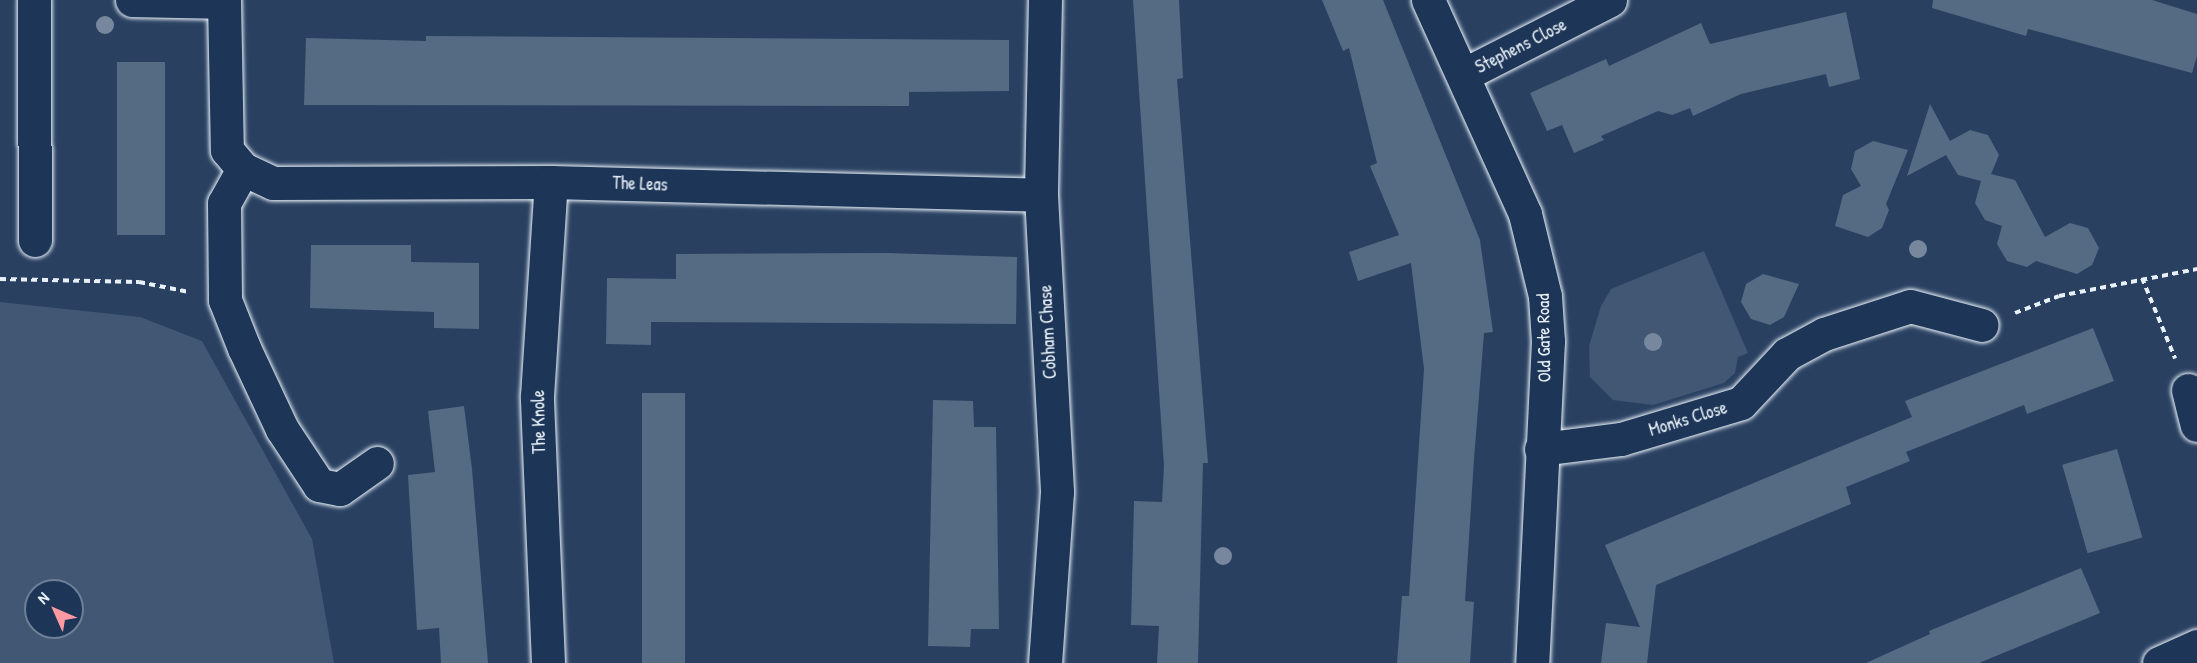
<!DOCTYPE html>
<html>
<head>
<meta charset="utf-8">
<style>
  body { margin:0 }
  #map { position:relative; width:2197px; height:663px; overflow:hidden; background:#294061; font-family:"Patrick Hand",sans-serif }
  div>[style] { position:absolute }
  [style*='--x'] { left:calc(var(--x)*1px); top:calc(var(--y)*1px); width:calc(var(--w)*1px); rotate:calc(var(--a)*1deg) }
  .green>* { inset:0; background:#415774 }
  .building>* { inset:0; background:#556a83; transform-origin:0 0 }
  .path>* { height:4px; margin-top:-2px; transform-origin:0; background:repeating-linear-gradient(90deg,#e8f1f8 0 6px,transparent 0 10.5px) }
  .roads { filter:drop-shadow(0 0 2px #e8f1f8) drop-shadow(0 0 2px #e8f1f8) }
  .minor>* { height:33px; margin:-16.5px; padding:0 16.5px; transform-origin:16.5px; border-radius:16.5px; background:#1d3557 }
  .trees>* { width:18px; height:18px; margin:-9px; border-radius:50%; background:#77889e }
  span { translate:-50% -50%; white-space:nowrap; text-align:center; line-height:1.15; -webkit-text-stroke:5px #1d3557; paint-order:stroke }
  .street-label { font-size:18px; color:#e8f1f8 }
  .north { position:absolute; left:24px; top:579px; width:60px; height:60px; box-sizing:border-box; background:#1d3557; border:2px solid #6e8097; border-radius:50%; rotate:315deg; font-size:16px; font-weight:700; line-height:24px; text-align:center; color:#e8f1f8 }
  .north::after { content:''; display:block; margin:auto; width:21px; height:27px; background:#ff9aa2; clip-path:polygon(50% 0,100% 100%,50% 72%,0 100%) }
</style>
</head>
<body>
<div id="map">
  <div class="green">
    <i style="clip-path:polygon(1704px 251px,1748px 353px,1738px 357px,1735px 373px,1724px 383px,1653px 405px,1613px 400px,1590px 377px,1589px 346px,1601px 306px,1611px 289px)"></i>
    <i style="clip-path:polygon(evenodd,0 302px,140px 317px,202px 341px,312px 539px,334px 663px,0 663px,0 302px,36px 591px,72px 591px,72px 627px,36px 627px,36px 591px)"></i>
  </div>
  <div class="building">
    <i style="clip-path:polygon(1133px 0,1179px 0,1183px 78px,1177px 79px,1208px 463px,1203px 463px,1198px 663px,1157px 663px,1159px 626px,1131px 625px,1134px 501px,1162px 502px,1164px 466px)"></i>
    <i style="clip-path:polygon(1322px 0,1383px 0,1480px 240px,1493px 332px,1484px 333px,1474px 459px,1465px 601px,1474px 602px,1470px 663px,1397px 663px,1402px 596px,1409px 596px,1424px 369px,1411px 263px,1358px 281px,1349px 252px,1399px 235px,1370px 166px,1377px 163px,1349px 48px,1343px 51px)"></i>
    <i style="clip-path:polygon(1933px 0,2152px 0,2197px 14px,2197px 56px,2192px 73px,2028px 29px,2026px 36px,1932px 8px)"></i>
    <i style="clip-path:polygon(1846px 12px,1860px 79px,1829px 87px,1826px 74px,1741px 94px,1693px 116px,1690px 108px,1672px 115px,1658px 111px,1601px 136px,1604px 140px,1574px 153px,1562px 125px,1547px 131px,1530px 93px,1606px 59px,1609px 66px,1701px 23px,1710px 44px)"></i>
    <i style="clip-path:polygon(426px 36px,1009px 40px,1009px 91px,909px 92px,909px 106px,304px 105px,306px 38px,426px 41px)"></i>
    <i style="left:117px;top:62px;width:48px;height:173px"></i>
    <i style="clip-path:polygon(1930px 104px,1950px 141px,1970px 130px,1988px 135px,1999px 155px,1991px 174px,2015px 180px,2045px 237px,2070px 223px,2088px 228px,2099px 248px,2092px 265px,2077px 274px,2036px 261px,2027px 267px,2007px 261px,1997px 244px,2002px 226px,1985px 220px,1975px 203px,1981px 181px,1958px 175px,1946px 155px,1907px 176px)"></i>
    <i style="clip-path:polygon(1873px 141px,1908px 150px,1886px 204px,1889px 210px,1882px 228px,1868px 237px,1835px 226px,1843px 195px,1861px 186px,1851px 169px,1855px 151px)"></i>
    <i style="clip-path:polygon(311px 245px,411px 245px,411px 262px,479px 263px,479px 329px,434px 328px,434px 312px,310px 308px)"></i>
    <i style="clip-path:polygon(886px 253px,1017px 257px,1016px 324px,651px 322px,651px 345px,606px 344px,607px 278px,676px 279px,676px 254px)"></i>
    <i style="clip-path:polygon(1763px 274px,1799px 284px,1784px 317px,1770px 325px,1751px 319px,1741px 302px,1746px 284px)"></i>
    <i style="clip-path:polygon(2093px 328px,2114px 381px,2027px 414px,2024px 405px,1906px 452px,1910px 461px,1846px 487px,1851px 504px,1656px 585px,1647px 663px,1601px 663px,1606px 623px,1640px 627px,1605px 545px,1912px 417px,1905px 401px)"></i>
    <i style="left:685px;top:393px;width:270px;height:43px;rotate:90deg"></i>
    <i style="clip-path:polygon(933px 400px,973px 401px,974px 427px,996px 427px,999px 629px,971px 629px,970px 647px,928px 646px)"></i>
    <i style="clip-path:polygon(464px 406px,472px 469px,488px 663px,441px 663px,439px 628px,417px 630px,408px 475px,435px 472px,428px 411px)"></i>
    <i style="left:2117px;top:449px;width:92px;height:57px;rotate:74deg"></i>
    <i style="clip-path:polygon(2081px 568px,2100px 613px,1979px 663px,1866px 663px,1930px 634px,1929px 631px)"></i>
  </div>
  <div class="path">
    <i style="--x:2142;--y:278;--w:87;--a:67.6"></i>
    <i style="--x:0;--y:279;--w:139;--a:1.2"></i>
    <i style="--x:139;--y:282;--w:51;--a:11.3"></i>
    <i style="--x:2015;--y:313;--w:47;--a:-21.1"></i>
    <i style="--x:2059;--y:296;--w:141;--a:-11.1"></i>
  </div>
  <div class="roads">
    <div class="minor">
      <i style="--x:34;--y:0;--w:240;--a:89.8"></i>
      <i style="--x:132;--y:0;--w:92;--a:1.2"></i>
      <i style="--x:224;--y:0;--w:150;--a:88.9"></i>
      <i style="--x:227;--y:150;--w:25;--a:50"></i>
      <i style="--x:243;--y:169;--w:33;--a:25"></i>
      <i style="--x:273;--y:183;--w:278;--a:-0.2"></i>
      <i style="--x:551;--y:182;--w:490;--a:1.5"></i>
      <i style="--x:1045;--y:0;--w:195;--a:91.2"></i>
      <i style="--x:1041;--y:195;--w:297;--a:86.9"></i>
      <i style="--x:1057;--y:492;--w:171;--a:94"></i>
      <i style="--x:1428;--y:0;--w:235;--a:65.6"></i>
      <i style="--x:1525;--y:214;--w:84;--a:76.3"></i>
      <i style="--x:1545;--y:296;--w:45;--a:86.2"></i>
      <i style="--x:1548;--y:341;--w:322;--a:92.8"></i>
      <i style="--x:1463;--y:75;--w:165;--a:-27"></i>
      <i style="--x:243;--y:169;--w:39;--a:119"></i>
      <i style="--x:224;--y:203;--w:97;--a:89.4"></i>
      <i style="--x:225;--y:300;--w:52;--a:68.4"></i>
      <i style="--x:244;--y:348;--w:89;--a:64.9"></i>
      <i style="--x:282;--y:429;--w:67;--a:56.5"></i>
      <i style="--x:319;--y:485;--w:21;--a:11"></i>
      <i style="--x:340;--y:489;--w:45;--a:-35.1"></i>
      <i style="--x:2188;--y:390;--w:36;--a:76"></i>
      <i style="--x:1541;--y:449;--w:81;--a:-7.1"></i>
      <i style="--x:1621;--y:439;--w:125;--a:-16.7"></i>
      <i style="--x:1741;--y:403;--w:67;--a:-46.8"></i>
      <i style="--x:1787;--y:354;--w:42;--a:-28.4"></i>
      <i style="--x:1824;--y:334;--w:90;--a:-18"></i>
      <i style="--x:1910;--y:306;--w:74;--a:14.8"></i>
      <i style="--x:548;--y:663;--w:267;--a:-92.4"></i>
      <i style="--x:537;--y:396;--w:214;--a:-86.3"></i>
      <i style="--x:2159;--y:663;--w:42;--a:-24.1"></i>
    </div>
  </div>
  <div class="trees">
    <i style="left:105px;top:25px"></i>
    <i style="left:1918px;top:249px"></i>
    <i style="left:1653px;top:342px"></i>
    <i style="left:1223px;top:556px"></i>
  </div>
  <div class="street-label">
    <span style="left:1521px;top:46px;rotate:-27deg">Stephens Close</span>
    <span style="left:640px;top:184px;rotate:2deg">The Leas</span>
    <span style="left:1048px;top:332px;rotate:-93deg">Cobham Chase</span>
    <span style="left:1544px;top:338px;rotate:-91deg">Old Gate Road</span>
    <span style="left:1688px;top:419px;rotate:-17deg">Monks Close</span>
    <span style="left:539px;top:422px;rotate:-91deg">The Knole</span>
  </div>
  <div class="north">N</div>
</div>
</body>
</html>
